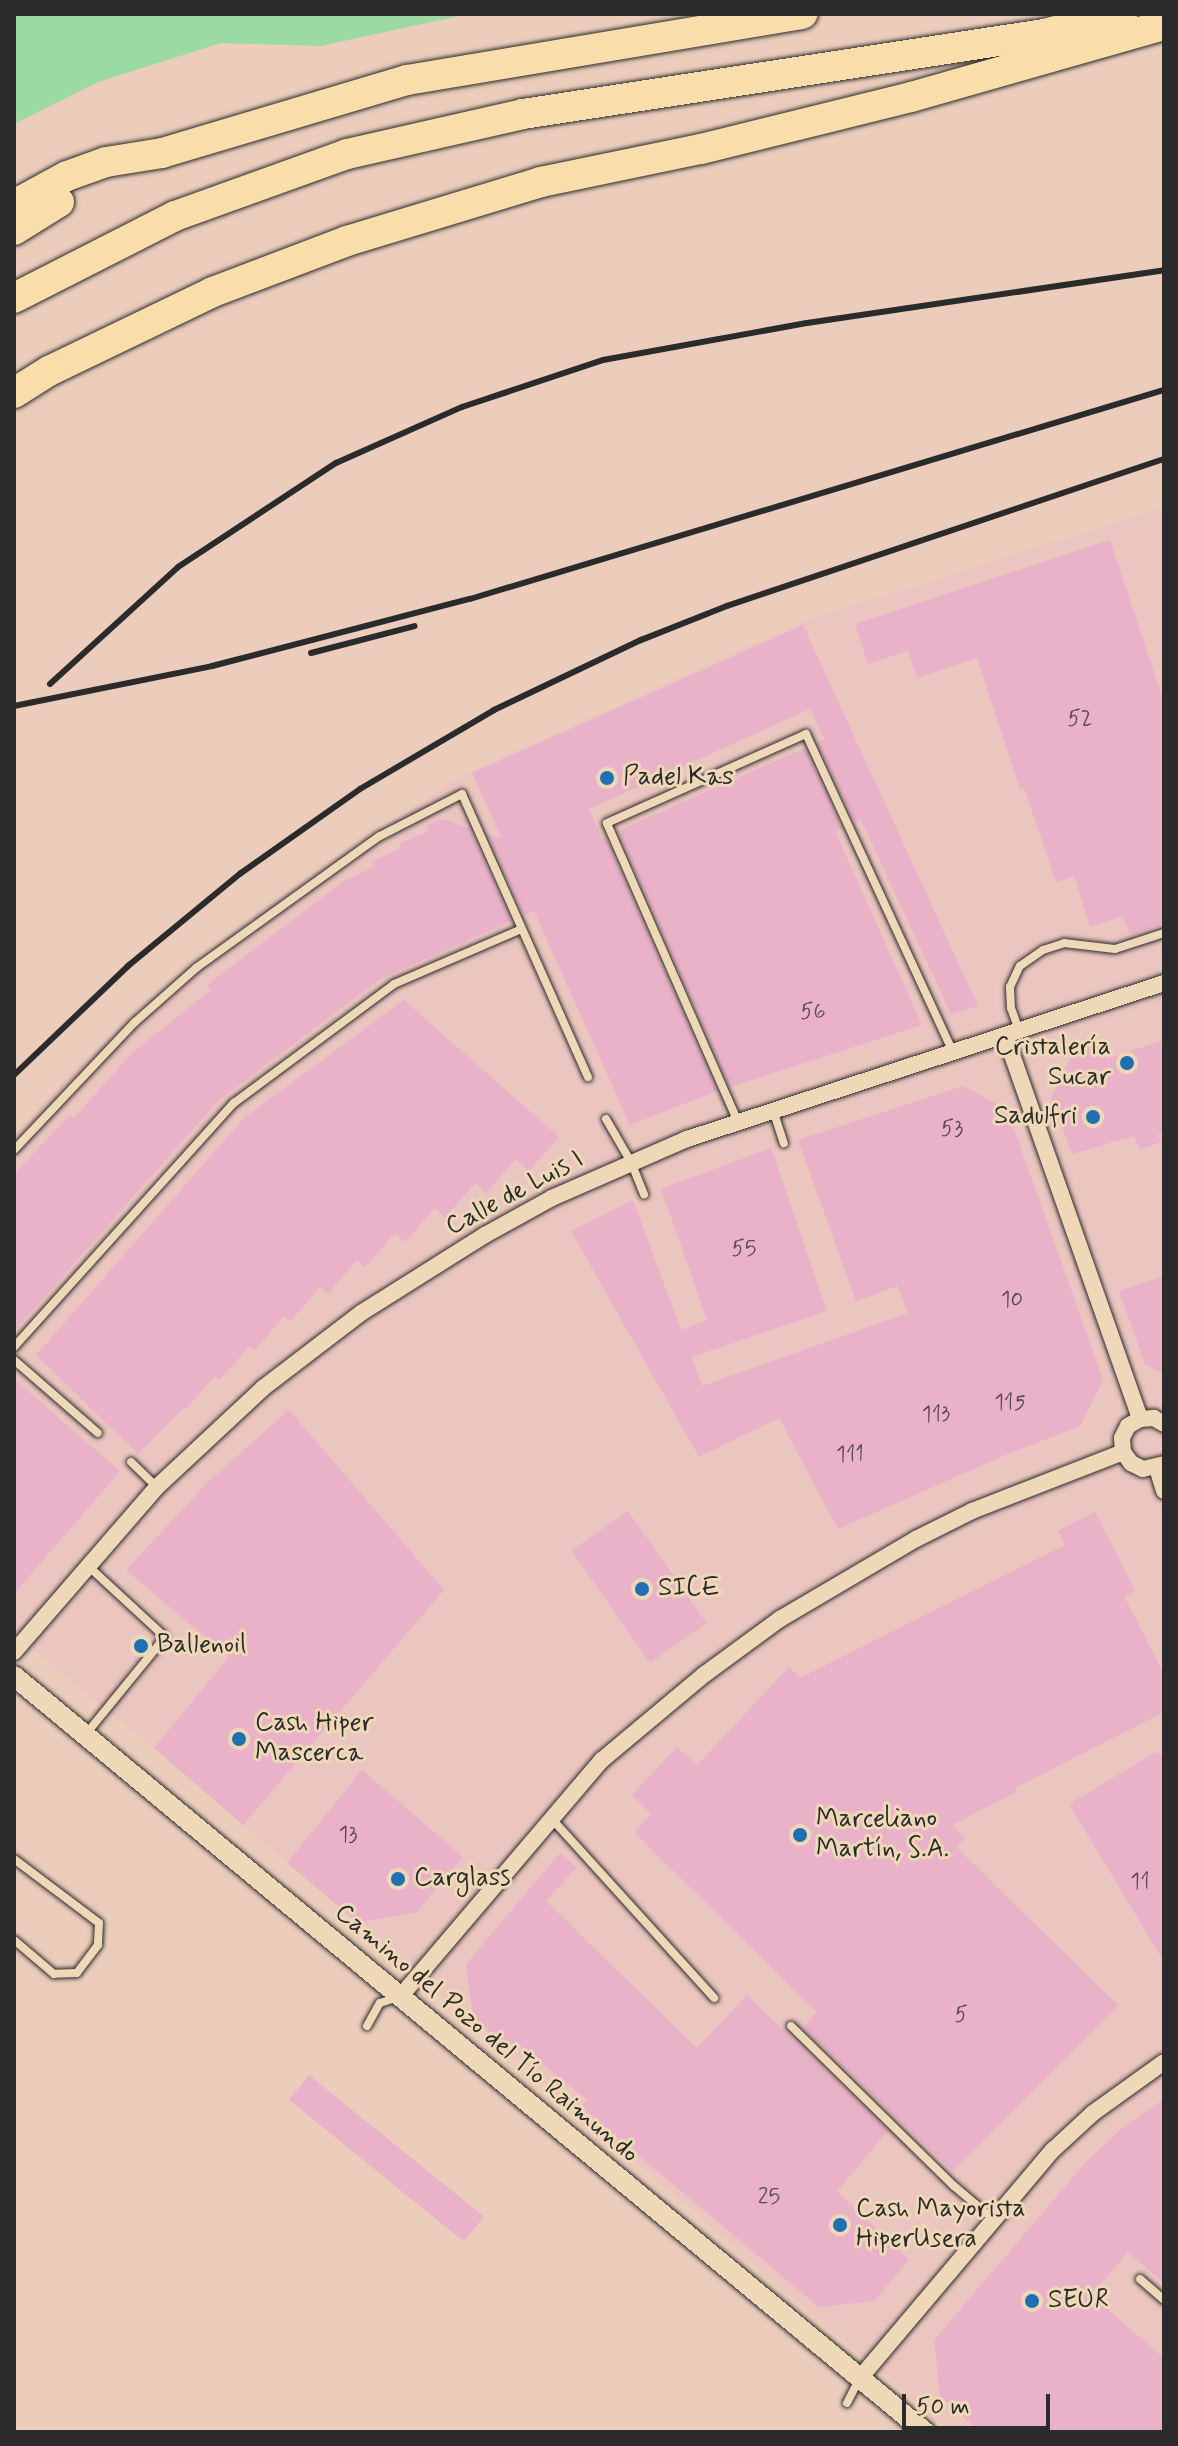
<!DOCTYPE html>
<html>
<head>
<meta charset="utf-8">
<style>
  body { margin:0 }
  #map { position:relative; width:1178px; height:2446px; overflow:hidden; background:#eccdbc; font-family:Mynerve,sans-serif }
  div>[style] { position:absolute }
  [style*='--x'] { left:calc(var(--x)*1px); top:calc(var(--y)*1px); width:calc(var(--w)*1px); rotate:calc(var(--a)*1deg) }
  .built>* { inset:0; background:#ebc5c0 }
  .green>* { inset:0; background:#9bdaa3 }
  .building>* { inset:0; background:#e9b2c8; transform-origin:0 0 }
  .roads { filter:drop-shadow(0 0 2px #2b2b2b) drop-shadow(0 0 2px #2b2b2b) }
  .service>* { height:8px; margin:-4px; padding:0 4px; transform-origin:4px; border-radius:4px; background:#eed8b7 }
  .minor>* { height:16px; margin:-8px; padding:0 8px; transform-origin:8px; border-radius:8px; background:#eed8b7 }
  .tertiary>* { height:20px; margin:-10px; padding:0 10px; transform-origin:10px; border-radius:10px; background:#eed8b7 }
  .motorway>* { height:30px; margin:-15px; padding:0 15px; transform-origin:15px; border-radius:15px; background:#f9deab }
  .rail>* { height:6px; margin:-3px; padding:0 3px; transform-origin:3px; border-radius:3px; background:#2b2b2b }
  .dots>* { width:22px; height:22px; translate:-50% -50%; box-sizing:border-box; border:4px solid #eed8b7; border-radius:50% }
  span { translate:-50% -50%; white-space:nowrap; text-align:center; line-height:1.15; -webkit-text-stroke:6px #eed8b7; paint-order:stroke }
  .number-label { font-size:22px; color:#5a4d52 }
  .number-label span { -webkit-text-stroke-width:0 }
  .poi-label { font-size:26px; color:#2b2b2b }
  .left { translate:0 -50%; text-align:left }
  .right { translate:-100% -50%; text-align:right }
  .street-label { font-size:26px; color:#2b2b2b }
  .frame { position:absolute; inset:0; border:16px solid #2b2b2b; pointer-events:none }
  .scale { position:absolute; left:902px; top:2394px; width:148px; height:36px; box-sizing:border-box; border:4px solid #2b2b2b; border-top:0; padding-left:10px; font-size:24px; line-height:28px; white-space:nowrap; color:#2b2b2b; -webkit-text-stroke:6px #eed8b7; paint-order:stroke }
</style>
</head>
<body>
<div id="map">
  <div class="built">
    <i style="clip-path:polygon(1164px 507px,1164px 2432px,950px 2432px,154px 1748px,14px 1634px,14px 1136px,70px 1074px,144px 1006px,259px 911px,464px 774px,801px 622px)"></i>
  </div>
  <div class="green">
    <i style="clip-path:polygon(14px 14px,468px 14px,321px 46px,221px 43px,98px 82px,14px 124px)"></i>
  </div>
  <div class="building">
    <i style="clip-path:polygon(1110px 540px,1164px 702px,1164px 924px,1130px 935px,1123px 916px,1090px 927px,1074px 876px,1056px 882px,1024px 788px,1020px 789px,977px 658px,917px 678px,908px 651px,868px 664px,855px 624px)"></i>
    <i style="clip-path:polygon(803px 625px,978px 1006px,951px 1014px,861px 820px,855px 822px,817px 742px,824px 739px,810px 709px,589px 809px,602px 838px,605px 837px,717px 1091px,630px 1125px,534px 911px,524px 915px,487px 834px,502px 839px,472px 773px)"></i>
    <i style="clip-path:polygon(805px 748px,842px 828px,835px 831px,922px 1025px,730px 1087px,618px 831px)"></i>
    <i style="clip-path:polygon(443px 819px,469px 828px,511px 921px,380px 979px,219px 1100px,14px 1331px,14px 1174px,70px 1115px,74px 1118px,133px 1052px,211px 990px,207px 985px,344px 881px,374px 867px,372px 862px,401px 848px,399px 844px,429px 831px,427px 825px)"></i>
    <i style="clip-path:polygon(404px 1000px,559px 1137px,529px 1171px,516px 1159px,486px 1193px,475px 1183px,445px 1218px,435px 1208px,405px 1242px,395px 1233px,365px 1267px,357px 1260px,328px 1294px,320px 1287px,290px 1322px,284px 1316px,255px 1350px,250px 1346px,219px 1380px,215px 1376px,185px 1410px,183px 1408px,138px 1454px,36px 1355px,245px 1117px)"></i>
    <i style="clip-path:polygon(1164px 1040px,1164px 1132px,1158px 1134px,1161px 1142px,1140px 1150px,1134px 1136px,1072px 1154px,1051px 1097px,1074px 1051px,1100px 1042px,1106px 1059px)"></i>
    <i style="clip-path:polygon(963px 1086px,1007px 1109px,1103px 1380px,1080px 1426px,1003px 1456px,838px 1529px,779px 1418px,699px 1457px,571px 1231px,633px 1200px,681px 1330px,707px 1320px,661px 1189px,771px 1148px,827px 1311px,692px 1357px,702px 1386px,908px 1313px,898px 1286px,856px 1301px,798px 1140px)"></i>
    <i style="clip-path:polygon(1164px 1276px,1164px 1375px,1145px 1364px,1119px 1291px)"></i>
    <i style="clip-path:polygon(14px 1379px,120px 1471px,14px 1594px)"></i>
    <i style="clip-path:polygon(289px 1410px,444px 1590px,243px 1825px,154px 1748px,229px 1657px,126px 1570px,208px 1482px)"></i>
    <i style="left:628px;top:1511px;width:137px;height:69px;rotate:55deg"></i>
    <i style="clip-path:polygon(1095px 1512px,1135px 1591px,1124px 1596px,1164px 1674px,1164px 1712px,1015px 1788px,1017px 1792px,952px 1825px,965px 1838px,956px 1847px,1118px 2005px,953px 2172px,803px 2028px,817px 2012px,634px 1832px,651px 1814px,632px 1795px,677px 1747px,697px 1765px,789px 1667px,800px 1678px,1065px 1545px,1058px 1531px)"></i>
    <i style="clip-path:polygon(1158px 1751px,1164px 1760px,1164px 1962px,1069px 1804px)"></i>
    <i style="clip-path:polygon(362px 1770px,463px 1857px,417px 1912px,358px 1923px,287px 1863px)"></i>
    <i style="clip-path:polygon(560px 1853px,577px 1867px,546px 1901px,697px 2048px,747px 1995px,888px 2131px,837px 2191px,909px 2260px,874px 2301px,819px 2307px,581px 2107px,587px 2100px,518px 2044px,513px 2051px,473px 2017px,466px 1964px)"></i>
    <i style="left:309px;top:2075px;width:225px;height:32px;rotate:39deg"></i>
    <i style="clip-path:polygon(1164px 2099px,1164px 2283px,1128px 2252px,1091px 2295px,1164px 2358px,1164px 2432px,981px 2432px,940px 2396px,934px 2340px,1086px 2162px,1121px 2129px)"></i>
  </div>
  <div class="roads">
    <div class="service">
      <i style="--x:1019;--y:1030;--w:23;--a:-110"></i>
      <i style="--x:1011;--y:1008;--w:21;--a:-93"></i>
      <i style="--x:1010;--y:987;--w:23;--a:-65"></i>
      <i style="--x:1020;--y:966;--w:28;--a:-35"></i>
      <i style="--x:1043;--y:950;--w:22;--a:-18"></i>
      <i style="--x:1064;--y:943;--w:51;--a:6.7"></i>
      <i style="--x:1115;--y:949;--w:52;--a:-18.1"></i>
      <i style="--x:773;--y:1110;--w:35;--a:72"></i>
      <i style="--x:606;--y:1119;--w:50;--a:59.8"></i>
      <i style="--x:631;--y:1162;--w:35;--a:68"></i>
      <i style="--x:738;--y:1122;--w:326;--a:-113.7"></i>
      <i style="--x:607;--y:823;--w:218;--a:-24.1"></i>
      <i style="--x:806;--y:734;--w:350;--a:65.2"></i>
      <i style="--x:14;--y:1150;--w:176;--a:-46.6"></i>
      <i style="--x:135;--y:1022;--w:81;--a:-41.5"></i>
      <i style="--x:196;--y:968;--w:226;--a:-35.7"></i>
      <i style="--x:380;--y:836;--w:92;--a:-27.1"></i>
      <i style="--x:462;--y:794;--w:310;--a:66"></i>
      <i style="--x:14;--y:1347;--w:329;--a:-48"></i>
      <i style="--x:234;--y:1103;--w:199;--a:-36.6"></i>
      <i style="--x:394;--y:984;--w:139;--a:-23.3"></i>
      <i style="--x:14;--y:1360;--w:111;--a:41"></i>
      <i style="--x:131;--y:1462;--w:36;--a:44"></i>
      <i style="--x:86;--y:1734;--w:125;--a:-50.8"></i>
      <i style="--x:165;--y:1637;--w:105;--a:-137.3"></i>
      <i style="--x:551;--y:1818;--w:243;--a:47.8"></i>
      <i style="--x:14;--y:1859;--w:106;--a:37"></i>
      <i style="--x:99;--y:1923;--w:22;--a:93"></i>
      <i style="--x:98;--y:1945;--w:35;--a:127"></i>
      <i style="--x:77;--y:1973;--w:23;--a:178"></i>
      <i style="--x:54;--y:1974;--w:52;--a:-139.6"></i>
      <i style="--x:367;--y:2026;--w:26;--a:-61"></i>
      <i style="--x:380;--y:2003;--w:20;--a:-18"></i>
      <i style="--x:791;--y:2026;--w:228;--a:44.5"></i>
      <i style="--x:954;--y:2186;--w:51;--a:40.2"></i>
      <i style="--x:1140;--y:2279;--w:32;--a:41"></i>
      <i style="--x:847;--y:2403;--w:27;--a:-63"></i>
    </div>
    <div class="minor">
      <i style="--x:1005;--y:1035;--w:407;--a:70.6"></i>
      <i style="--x:1164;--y:1424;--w:12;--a:-149"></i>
      <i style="--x:1154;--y:1418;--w:14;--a:176"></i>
      <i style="--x:1140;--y:1419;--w:14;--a:150"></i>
      <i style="--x:1128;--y:1426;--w:13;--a:117"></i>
      <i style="--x:1122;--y:1438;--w:14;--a:86"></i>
      <i style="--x:1123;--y:1452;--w:14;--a:54"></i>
      <i style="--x:1131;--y:1463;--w:13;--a:27"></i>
      <i style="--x:1143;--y:1469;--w:22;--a:-13"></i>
      <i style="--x:1157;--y:1468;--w:24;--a:73"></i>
      <i style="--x:14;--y:1652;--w:218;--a:-49.1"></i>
      <i style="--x:157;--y:1487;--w:145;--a:-43"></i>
      <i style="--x:263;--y:1388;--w:123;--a:-37.4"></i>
      <i style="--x:361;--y:1313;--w:146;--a:-32.2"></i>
      <i style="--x:485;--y:1235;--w:77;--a:-28.9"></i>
      <i style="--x:552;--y:1198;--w:147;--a:-23.6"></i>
      <i style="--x:687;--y:1139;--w:502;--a:-18.11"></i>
      <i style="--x:400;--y:1997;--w:311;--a:-49.6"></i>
      <i style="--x:602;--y:1760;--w:134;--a:-39.9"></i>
      <i style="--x:705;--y:1674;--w:93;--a:-36.3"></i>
      <i style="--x:780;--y:1619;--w:158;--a:-30.5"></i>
      <i style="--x:916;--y:1539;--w:63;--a:-26.6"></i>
      <i style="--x:972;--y:1511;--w:162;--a:-21.3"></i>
      <i style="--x:860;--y:2378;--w:299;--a:-49.8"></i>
      <i style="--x:1053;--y:2150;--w:54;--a:-42.8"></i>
      <i style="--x:1093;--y:2113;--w:87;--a:-35.7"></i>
    </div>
    <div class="tertiary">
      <i style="--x:14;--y:1676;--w:1184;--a:39.69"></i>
    </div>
    <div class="motorway">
      <i style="--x:14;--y:205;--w:60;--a:-28.7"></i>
      <i style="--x:67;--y:176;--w:41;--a:-19.7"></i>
      <i style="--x:106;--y:162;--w:57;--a:-9.1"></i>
      <i style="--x:162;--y:153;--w:256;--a:-16.6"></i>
      <i style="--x:407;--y:80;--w:401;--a:-9.5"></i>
      <i style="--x:14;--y:230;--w:53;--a:-31.9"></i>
      <i style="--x:14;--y:298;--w:181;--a:-27"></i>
      <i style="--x:175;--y:216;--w:183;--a:-19.8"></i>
      <i style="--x:347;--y:154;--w:180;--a:-12.8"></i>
      <i style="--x:523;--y:114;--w:527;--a:-8.73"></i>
      <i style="--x:1044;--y:34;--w:81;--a:-14.4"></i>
      <i style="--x:14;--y:393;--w:41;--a:-32.2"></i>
      <i style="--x:49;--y:371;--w:182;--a:-25.7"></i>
      <i style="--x:213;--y:292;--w:143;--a:-20.8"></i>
      <i style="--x:347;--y:241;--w:203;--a:-16.9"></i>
      <i style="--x:541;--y:182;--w:163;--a:-11.7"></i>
      <i style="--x:701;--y:149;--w:216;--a:-13.9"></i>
      <i style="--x:911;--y:97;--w:263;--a:-15.9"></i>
    </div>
  </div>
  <div class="rail">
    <i style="--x:311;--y:653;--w:107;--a:-14.6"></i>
    <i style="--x:50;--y:684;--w:173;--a:-42.4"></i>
    <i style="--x:178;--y:567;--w:189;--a:-33.4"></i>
    <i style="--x:336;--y:463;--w:138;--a:-24"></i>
    <i style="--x:462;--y:407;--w:149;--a:-18.4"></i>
    <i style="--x:603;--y:360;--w:207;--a:-10.3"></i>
    <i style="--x:807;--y:323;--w:361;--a:-8.4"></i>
    <i style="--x:14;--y:706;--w:202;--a:-11.4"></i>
    <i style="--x:212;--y:666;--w:267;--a:-14.6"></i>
    <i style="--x:470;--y:599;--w:725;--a:-16.76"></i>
    <i style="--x:14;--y:1075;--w:158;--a:-43.7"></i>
    <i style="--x:128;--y:966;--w:146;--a:-39.5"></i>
    <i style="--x:241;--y:873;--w:146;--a:-35.2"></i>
    <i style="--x:360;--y:789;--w:156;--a:-30.5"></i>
    <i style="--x:494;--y:710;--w:163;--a:-25.5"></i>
    <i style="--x:641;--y:640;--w:92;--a:-21.6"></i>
    <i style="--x:727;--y:606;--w:461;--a:-18.6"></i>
  </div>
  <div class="dots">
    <i style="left:607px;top:778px;background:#1f6fb2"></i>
    <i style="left:1127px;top:1063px;background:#1f6fb2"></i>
    <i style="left:1093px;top:1117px;background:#1f6fb2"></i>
    <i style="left:642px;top:1589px;background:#1f6fb2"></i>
    <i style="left:141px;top:1646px;background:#1f6fb2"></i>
    <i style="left:239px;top:1739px;background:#1f6fb2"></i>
    <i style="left:800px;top:1835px;background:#1f6fb2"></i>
    <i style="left:398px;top:1879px;background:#1f6fb2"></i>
    <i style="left:840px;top:2225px;background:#1f6fb2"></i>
    <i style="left:1032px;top:2301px;background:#1f6fb2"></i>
  </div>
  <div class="number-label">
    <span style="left:1080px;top:720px">52</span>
    <span style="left:813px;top:1013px">56</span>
    <span style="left:952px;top:1130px">53</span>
    <span style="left:744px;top:1250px">55</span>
    <span style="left:1012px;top:1301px">10</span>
    <span style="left:1010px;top:1404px">115</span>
    <span style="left:936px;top:1416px">113</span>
    <span style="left:850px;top:1456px">111</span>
    <span style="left:348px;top:1836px">13</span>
    <span style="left:1140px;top:1883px">11</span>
    <span style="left:961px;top:2016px">5</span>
    <span style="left:769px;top:2198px">25</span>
  </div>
  <div class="poi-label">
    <span class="left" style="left:623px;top:778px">Padel Kas</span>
    <span class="right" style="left:1111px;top:1063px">Cristalería<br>Sucar</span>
    <span class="right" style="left:1077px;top:1117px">Sadulfri</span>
    <span class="left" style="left:658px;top:1589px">SICE</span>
    <span class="left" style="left:157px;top:1646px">Ballenoil</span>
    <span class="left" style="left:255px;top:1739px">Cash Hiper<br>Mascerca</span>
    <span class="left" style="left:816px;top:1835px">Marceliano<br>Martín, S.A.</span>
    <span class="left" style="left:414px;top:1879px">Carglass</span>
    <span class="left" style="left:856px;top:2225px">Cash Mayorista<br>HiperUsera</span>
    <span class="left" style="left:1048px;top:2301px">SEUR</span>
  </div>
  <div class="street-label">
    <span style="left:515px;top:1194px;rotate:-28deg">Calle de Luis I</span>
    <span style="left:486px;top:2034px;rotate:40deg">Camino del Pozo del Tío Raimundo</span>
  </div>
  <div class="frame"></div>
  <div class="scale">50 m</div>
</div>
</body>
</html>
